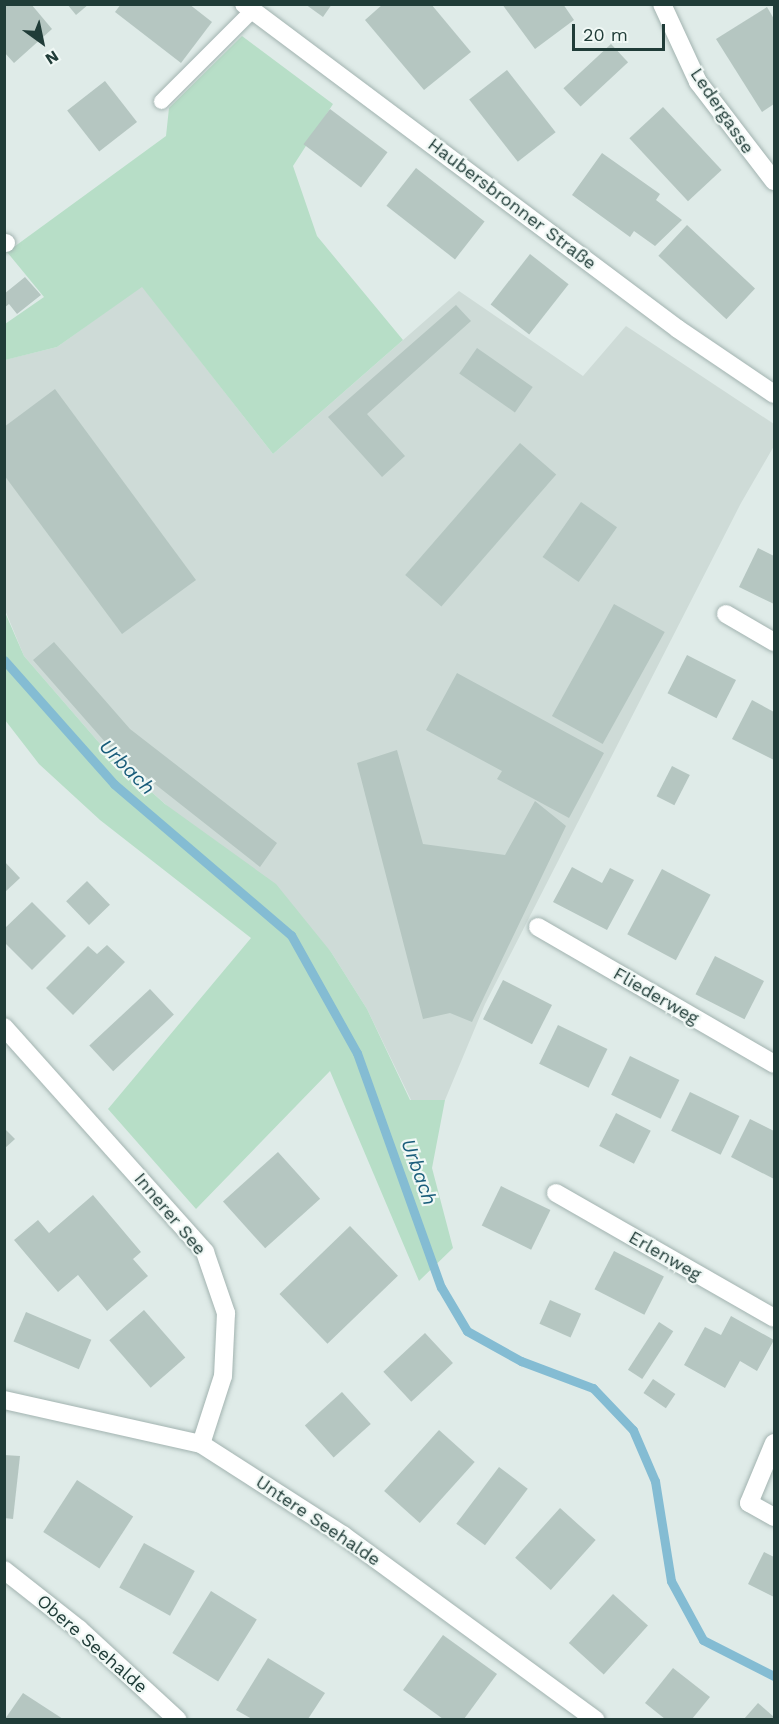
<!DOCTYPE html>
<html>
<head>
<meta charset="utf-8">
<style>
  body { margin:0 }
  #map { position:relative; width:779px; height:1724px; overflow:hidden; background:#dfebe8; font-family:"Work Sans",sans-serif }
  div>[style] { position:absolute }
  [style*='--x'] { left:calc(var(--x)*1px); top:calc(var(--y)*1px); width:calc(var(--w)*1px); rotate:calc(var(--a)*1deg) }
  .built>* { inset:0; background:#cedbd7 }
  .green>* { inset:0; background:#b7dec7 }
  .stream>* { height:9px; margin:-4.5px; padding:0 4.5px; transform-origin:4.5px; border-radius:4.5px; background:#84bcd3 }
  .building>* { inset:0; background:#b5c6c1; transform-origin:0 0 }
  .roads { filter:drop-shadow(0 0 2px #a2b3b0) drop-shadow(0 0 2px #a2b3b0) }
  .lane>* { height:15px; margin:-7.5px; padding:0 7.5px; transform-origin:7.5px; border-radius:7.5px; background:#fff }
  .street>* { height:18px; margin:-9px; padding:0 9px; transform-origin:9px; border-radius:9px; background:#fff }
  .secondary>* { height:18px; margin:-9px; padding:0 9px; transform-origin:9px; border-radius:9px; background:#fff }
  span { translate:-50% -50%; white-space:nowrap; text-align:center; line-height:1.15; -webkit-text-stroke:4.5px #f0f8f5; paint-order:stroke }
  .street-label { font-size:18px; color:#203c38 }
  .water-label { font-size:20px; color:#185c7a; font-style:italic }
  .frame { position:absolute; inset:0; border:6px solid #203c38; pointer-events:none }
  .north { position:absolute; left:12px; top:12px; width:60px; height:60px; -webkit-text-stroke:4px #f0f8f5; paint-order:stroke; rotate:147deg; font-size:16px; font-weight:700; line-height:24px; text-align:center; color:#203c38 }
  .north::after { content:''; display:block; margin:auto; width:21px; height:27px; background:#203c38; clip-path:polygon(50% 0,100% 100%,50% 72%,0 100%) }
  .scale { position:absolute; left:572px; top:24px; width:93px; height:27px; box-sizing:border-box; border:3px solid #203c38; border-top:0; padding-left:8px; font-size:18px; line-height:21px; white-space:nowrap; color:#203c38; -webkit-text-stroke:4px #f0f8f5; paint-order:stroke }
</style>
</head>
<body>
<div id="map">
  <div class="built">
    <i style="clip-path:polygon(142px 286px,273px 454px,459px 291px,583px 376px,626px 326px,774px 424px,774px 446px,741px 503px,485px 1004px,445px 1100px,411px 1100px,367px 1009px,331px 952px,108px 753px,24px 656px,5px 610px,4px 360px,57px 347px)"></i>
  </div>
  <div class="green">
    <i style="clip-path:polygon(242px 36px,333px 104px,293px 166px,317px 236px,403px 340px,273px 454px,142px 287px,57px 347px,5px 360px,5px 324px,44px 297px,7px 252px,166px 136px,169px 108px)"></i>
    <i style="clip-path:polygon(4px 610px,24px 656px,108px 753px,165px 804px,276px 884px,331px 952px,367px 1009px,410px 1100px,445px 1100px,432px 1168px,453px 1248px,419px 1281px,330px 1071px,196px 1209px,108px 1109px,251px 938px,100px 820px,39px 764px,5px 720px)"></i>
  </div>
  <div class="stream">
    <i style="--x:4;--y:660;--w:166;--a:48.4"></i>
    <i style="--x:114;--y:784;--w:233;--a:40.5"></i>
    <i style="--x:291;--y:935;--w:135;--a:60.8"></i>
    <i style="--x:357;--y:1053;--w:249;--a:70.3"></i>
    <i style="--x:441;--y:1287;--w:51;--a:59.4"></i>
    <i style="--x:467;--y:1331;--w:62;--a:29.1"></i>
    <i style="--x:521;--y:1361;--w:77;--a:20.6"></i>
    <i style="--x:593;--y:1388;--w:58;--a:46.4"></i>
    <i style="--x:633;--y:1430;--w:56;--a:66.7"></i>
    <i style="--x:655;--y:1481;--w:101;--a:80.9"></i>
    <i style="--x:671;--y:1581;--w:67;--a:61.5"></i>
    <i style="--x:703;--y:1640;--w:80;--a:26.9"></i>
  </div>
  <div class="building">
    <i style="clip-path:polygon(4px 4px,31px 4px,52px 29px,14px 63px,4px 52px)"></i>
    <i style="clip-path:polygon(67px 4px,89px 4px,76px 15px)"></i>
    <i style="clip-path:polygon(121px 4px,189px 4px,212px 22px,181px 63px,115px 12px)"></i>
    <i style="clip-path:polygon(305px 4px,332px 4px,323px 17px)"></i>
    <i style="clip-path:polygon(383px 4px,431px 4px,471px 52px,424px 90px,365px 20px)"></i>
    <i style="clip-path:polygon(502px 4px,563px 4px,574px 20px,535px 49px)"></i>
    <i style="clip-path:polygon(767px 7px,774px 19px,774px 104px,762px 112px,716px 39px)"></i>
    <i style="left:611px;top:44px;width:25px;height:65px;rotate:47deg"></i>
    <i style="left:507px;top:70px;width:79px;height:48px;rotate:52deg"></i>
    <i style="left:105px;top:81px;width:52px;height:48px;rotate:52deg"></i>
    <i style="left:663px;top:107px;width:86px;height:46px;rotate:47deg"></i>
    <i style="left:330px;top:109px;width:72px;height:44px;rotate:37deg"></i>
    <i style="clip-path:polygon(602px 153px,660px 194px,656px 200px,682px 220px,655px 246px,634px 231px,630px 237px,572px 195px)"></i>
    <i style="left:416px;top:168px;width:87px;height:48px;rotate:38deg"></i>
    <i style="left:687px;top:225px;width:93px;height:42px;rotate:43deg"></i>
    <i style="left:530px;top:254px;width:49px;height:64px;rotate:38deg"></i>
    <i style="clip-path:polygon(25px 277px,41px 295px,17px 314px,9px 304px,4px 308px,4px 294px)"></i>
    <i style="clip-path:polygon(456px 305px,471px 321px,367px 414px,405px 456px,382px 477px,328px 417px)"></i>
    <i style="left:477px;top:348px;width:68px;height:31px;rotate:35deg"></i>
    <i style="clip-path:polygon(55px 389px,196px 580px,122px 634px,4px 475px,4px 427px)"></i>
    <i style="left:520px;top:443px;width:48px;height:175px;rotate:41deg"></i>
    <i style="left:581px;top:502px;width:44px;height:67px;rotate:35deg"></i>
    <i style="clip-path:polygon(758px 548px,774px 556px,774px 604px,739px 587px)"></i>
    <i style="left:614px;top:604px;width:58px;height:128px;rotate:29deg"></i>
    <i style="clip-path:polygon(54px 642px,130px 729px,277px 843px,260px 867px,113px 751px,33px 660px)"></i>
    <i style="left:687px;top:655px;width:55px;height:43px;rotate:27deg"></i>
    <i style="clip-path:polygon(457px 673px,604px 753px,569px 818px,497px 779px,502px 771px,426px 730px)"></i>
    <i style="clip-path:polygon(752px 700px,774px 712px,774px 760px,732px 739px)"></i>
    <i style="clip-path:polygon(397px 750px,423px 844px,505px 855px,535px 801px,566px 826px,472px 1022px,450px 1013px,423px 1019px,357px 763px)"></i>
    <i style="left:672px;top:766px;width:20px;height:34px;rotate:27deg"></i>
    <i style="clip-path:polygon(4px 861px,20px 878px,4px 893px)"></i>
    <i style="clip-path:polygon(572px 867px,602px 883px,610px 868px,634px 880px,607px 930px,553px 902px)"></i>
    <i style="left:662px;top:869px;width:55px;height:74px;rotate:28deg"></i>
    <i style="left:87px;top:881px;width:33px;height:29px;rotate:46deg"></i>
    <i style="clip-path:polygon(32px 902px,66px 936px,32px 970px,4px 942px,4px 929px)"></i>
    <i style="clip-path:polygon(107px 945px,125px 962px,73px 1015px,46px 988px,88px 946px,97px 954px)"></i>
    <i style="left:715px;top:956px;width:55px;height:43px;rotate:27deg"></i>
    <i style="left:503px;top:980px;width:55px;height:44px;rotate:27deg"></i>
    <i style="left:150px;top:989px;width:35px;height:83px;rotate:47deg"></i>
    <i style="left:558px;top:1025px;width:55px;height:43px;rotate:26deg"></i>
    <i style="left:630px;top:1056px;width:55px;height:43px;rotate:26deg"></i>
    <i style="left:690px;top:1092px;width:55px;height:43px;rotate:26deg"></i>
    <i style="left:616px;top:1113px;width:39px;height:37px;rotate:27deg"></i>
    <i style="clip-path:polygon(750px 1119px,774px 1131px,774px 1179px,731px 1157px)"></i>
    <i style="clip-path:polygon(4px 1128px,15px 1139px,4px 1149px)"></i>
    <i style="left:278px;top:1152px;width:63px;height:74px;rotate:48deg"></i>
    <i style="left:501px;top:1186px;width:55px;height:44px;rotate:26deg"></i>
    <i style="clip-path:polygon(93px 1195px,141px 1252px,133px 1259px,148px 1276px,107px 1311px,78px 1275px,58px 1292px,14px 1240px,38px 1220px,49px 1233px)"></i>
    <i style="left:350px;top:1226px;width:69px;height:98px;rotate:46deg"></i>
    <i style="left:614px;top:1251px;width:56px;height:43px;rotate:27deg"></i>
    <i style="left:550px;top:1300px;width:34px;height:26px;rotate:24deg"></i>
    <i style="left:144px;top:1310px;width:63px;height:46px;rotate:49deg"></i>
    <i style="left:26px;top:1312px;width:71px;height:32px;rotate:23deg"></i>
    <i style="clip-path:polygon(731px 1316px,774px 1340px,757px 1371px,740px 1361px,725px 1388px,684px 1365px,705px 1327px,721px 1335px)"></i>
    <i style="left:659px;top:1322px;width:17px;height:57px;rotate:33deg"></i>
    <i style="left:425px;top:1333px;width:41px;height:57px;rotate:47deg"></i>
    <i style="left:653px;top:1379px;width:27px;height:17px;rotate:34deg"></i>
    <i style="left:342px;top:1392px;width:43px;height:50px;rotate:48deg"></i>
    <i style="left:439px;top:1430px;width:48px;height:82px;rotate:42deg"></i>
    <i style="clip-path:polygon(4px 1455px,20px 1456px,13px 1519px,4px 1518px)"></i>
    <i style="left:499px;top:1467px;width:36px;height:71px;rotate:37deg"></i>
    <i style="left:77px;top:1480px;width:67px;height:62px;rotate:33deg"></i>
    <i style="left:560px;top:1508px;width:48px;height:67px;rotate:42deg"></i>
    <i style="left:144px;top:1543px;width:58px;height:51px;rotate:29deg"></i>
    <i style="clip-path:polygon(764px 1552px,774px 1557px,774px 1597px,748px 1584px)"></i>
    <i style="left:211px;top:1591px;width:54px;height:73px;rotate:32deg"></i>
    <i style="left:613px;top:1594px;width:47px;height:66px;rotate:42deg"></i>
    <i style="clip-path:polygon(443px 1635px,497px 1674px,464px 1719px,443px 1719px,403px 1690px)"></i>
    <i style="clip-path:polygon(268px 1658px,325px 1693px,308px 1719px,252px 1719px,236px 1710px)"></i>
    <i style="clip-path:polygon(673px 1668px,710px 1697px,692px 1719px,665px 1719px,645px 1703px)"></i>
    <i style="clip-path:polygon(23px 1693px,63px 1719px,5px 1719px)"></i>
    <i style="clip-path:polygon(758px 1703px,774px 1717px,774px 1719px,744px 1719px)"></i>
  </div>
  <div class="roads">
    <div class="lane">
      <i style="--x:161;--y:101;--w:129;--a:-45"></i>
    </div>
    <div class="street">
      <i style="--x:662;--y:4;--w:86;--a:65.2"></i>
      <i style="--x:698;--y:82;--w:125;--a:52.5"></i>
      <i style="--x:4;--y:243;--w:2;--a:0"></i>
      <i style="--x:726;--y:614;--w:56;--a:30.3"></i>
      <i style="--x:538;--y:927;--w:273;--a:30.1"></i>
      <i style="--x:4;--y:1027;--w:302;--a:48.2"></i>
      <i style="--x:205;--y:1252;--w:65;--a:71"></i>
      <i style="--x:226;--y:1313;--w:63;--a:92.7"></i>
      <i style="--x:223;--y:1376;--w:71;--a:107.9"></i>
      <i style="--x:556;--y:1193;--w:251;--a:29.8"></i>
      <i style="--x:4;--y:1400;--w:202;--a:12.6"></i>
      <i style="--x:201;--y:1444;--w:169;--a:32.7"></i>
      <i style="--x:343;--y:1535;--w:313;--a:36.2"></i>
      <i style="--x:774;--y:1443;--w:65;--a:112.6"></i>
      <i style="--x:749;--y:1503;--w:29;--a:29"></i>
      <i style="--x:4;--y:1570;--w:95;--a:38.2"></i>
      <i style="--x:79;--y:1629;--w:134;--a:42.6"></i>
    </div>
    <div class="secondary">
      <i style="--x:244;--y:4;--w:542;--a:36.83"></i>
      <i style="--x:678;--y:329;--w:116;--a:34.1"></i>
    </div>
  </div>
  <div class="street-label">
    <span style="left:722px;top:111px;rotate:56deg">Ledergasse</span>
    <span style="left:512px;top:204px;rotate:37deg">Haubersbronner Straße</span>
    <span style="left:656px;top:996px;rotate:30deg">Fliederweg</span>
    <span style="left:170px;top:1214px;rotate:50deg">Innerer See</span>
    <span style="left:665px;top:1256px;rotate:30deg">Erlenweg</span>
    <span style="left:318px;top:1521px;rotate:34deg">Untere Seehalde</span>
    <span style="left:92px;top:1644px;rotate:41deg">Obere Seehalde</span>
  </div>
  <div class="water-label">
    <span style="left:127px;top:767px;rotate:45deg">Urbach</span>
    <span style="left:419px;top:1172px;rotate:70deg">Urbach</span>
  </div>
  <div class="frame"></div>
  <div class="north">N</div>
  <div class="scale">20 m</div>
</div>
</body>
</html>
